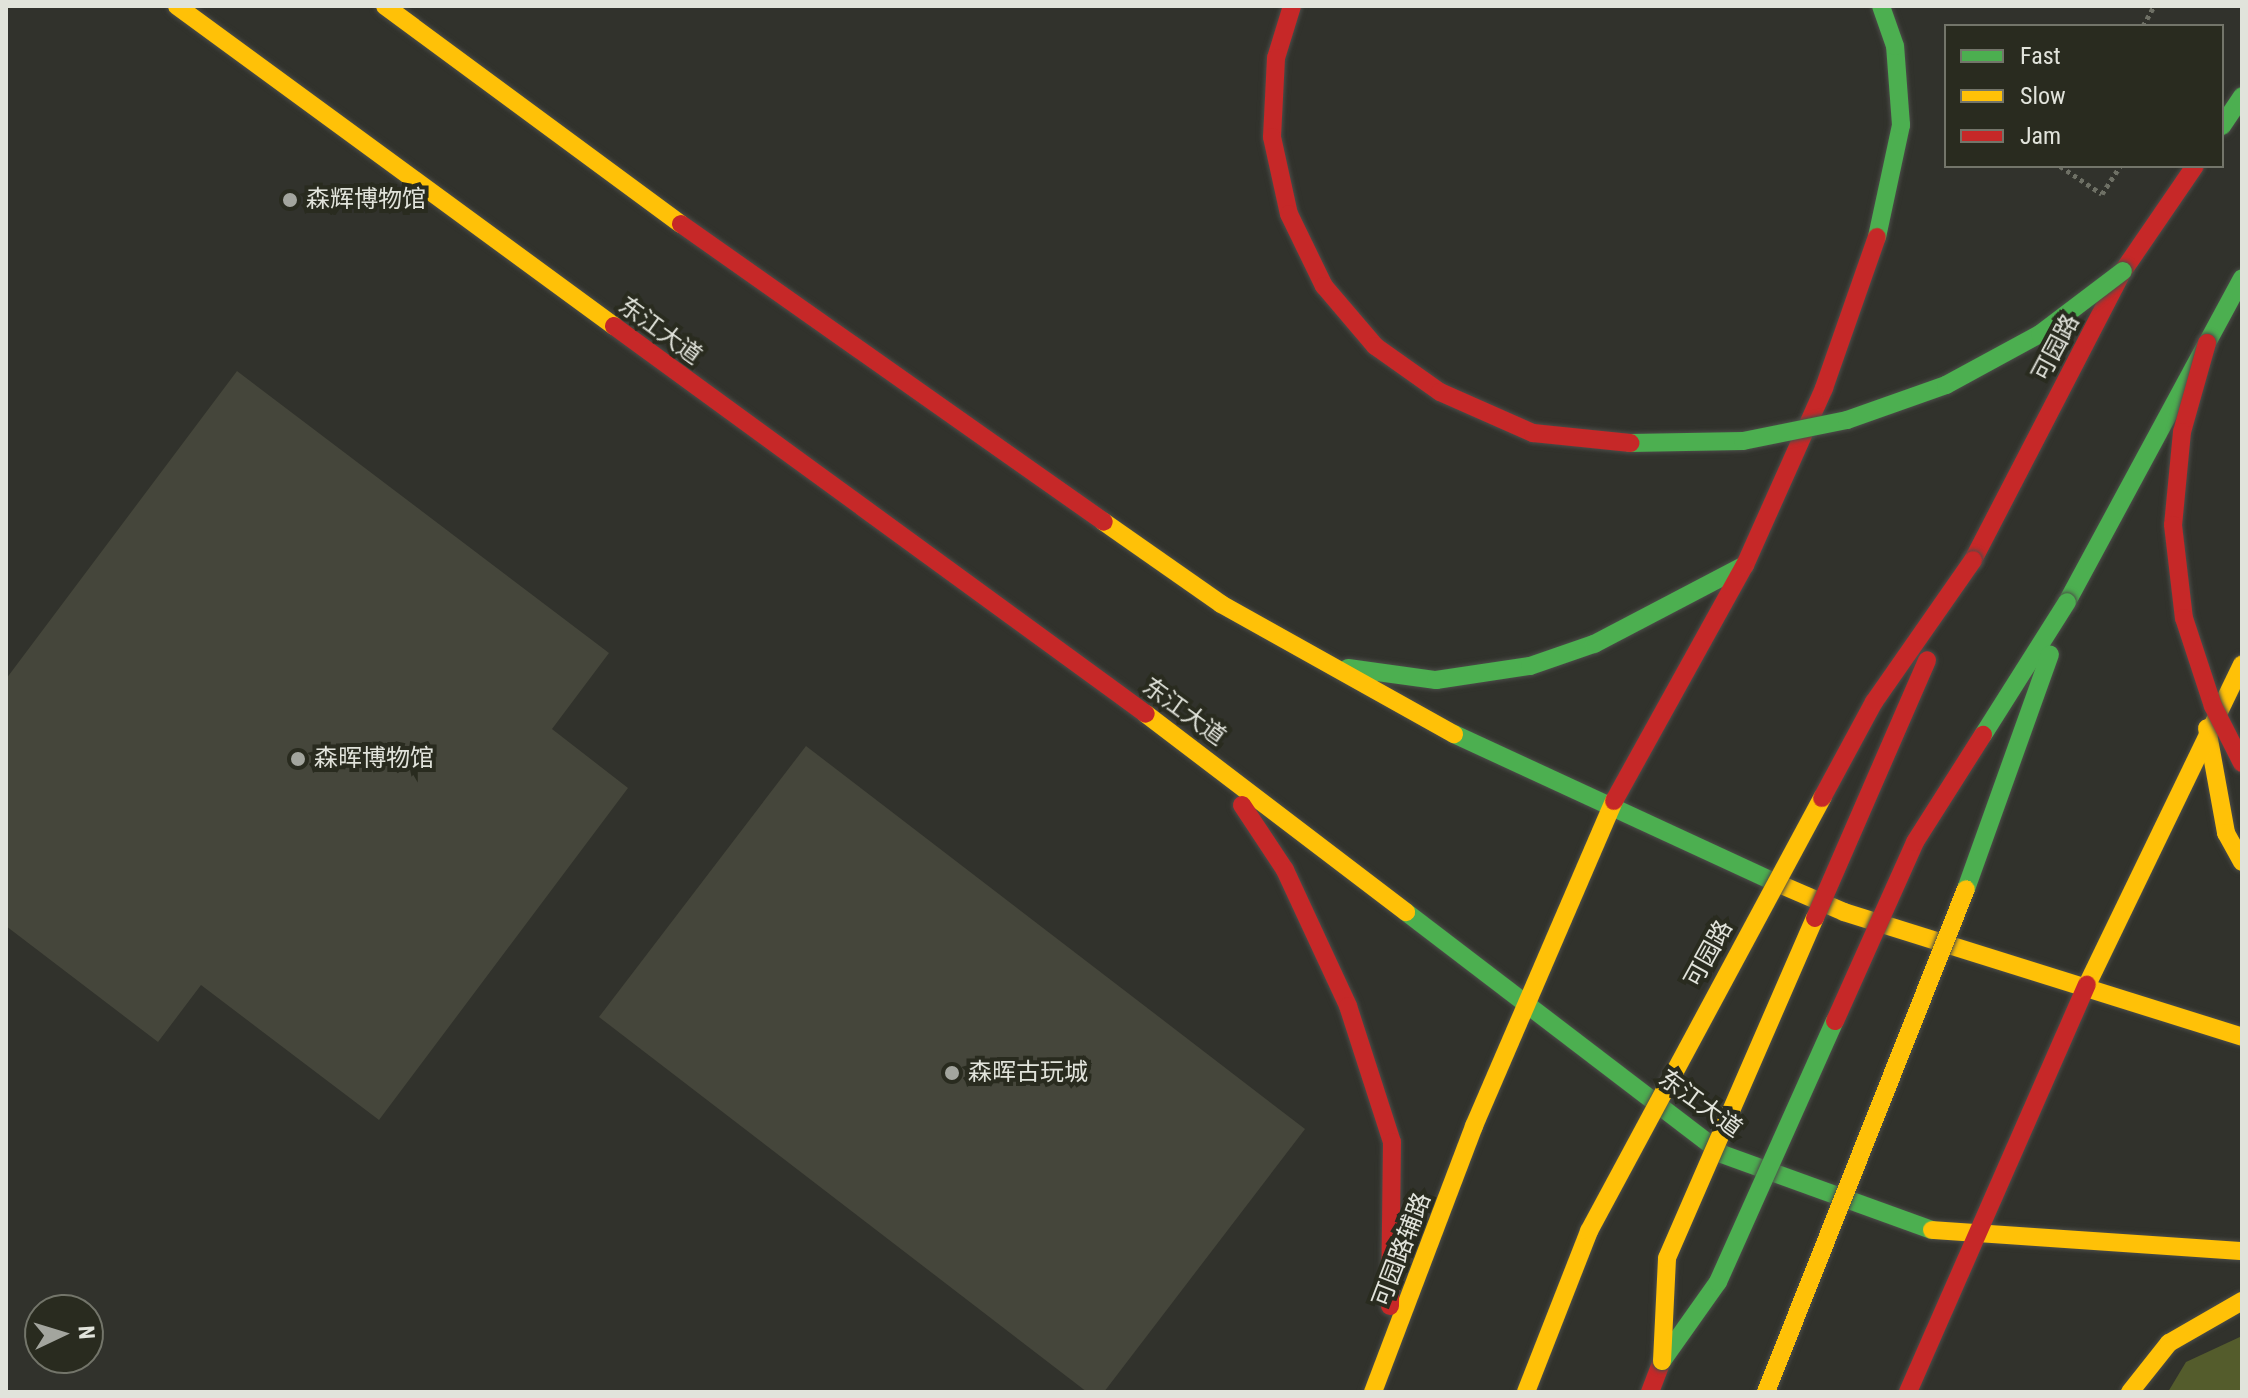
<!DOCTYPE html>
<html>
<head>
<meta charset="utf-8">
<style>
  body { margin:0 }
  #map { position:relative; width:2248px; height:1398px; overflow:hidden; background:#31322c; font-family:"Roboto Condensed","Noto Sans SC",sans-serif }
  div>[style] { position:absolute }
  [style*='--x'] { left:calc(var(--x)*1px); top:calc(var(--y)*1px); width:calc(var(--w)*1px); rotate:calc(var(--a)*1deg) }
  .green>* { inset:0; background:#545c2c }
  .building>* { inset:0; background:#45463b }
  .path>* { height:5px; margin-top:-2.5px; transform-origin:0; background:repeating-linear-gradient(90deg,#6e7065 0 4px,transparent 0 8px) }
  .roads { filter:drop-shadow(0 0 2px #4c4d49) drop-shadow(0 0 2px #4c4d49) }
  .fast>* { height:18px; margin:-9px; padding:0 9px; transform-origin:9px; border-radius:9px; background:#4caf50 }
  .slow>* { height:18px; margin:-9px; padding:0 9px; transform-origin:9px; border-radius:9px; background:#ffc107 }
  .jam>* { height:18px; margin:-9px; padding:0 9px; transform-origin:9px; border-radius:9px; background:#c62828 }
  .bridges { filter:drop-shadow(0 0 2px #4c4d49) drop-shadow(0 0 2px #4c4d49) }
  .fast-bridge>* { height:18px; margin:-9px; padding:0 9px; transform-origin:9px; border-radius:9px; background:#4caf50 }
  .slow-bridge>* { height:18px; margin:-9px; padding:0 9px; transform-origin:9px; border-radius:9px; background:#ffc107 }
  .jam-bridge>* { height:18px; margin:-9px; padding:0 9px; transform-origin:9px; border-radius:9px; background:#c62828 }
  .dots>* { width:22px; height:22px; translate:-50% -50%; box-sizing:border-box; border:4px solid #292b1f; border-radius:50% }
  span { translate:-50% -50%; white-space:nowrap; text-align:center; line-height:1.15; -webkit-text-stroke:8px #292b1f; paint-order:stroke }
  .poi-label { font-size:24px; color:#e1e3db }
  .left { translate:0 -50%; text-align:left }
  .street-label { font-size:24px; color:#e1e3db }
  .frame { position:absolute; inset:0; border:8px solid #e1e3db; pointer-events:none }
  .legend { position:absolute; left:1944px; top:24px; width:280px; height:144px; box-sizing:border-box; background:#292b1f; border:2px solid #73756a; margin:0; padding:10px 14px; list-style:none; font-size:24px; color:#e1e3db }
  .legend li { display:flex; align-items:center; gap:16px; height:40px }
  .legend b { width:40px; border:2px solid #73756a }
  .north { position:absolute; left:24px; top:1294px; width:80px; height:80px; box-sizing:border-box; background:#292b1f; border:2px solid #73756a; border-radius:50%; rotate:86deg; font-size:22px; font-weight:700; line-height:32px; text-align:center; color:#e1e3db }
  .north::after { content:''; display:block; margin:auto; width:28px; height:36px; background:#a3a59e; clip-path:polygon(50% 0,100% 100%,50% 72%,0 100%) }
</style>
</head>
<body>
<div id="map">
  <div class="green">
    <i style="clip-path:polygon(2242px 1336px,2242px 1392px,2168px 1392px,2186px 1362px)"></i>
  </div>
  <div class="building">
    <i style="clip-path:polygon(237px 371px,609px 653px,552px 729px,628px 788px,379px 1120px,201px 985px,158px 1042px,6px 926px,6px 679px)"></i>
    <i style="clip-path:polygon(806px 746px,1305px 1129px,1104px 1392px,1087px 1392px,599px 1017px)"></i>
  </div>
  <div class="path">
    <i style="--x:2143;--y:26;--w:23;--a:-61"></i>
    <i style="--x:2060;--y:166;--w:50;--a:33.7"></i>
    <i style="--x:2102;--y:194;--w:33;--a:-57"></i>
  </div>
  <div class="roads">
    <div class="fast">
      <i style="--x:2222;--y:126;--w:36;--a:-56"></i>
      <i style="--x:1877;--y:237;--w:115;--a:-77.9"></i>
      <i style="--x:1901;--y:125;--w:79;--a:-94.3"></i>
      <i style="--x:1895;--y:46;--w:42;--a:-109.3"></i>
      <i style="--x:2067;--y:602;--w:368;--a:-61.6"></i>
      <i style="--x:1348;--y:668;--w:89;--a:7.8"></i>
      <i style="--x:1436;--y:680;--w:95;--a:-8.5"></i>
      <i style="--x:1530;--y:666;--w:68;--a:-19"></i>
      <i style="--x:1594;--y:644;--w:170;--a:-27.6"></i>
      <i style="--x:1454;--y:734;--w:356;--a:24.8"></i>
      <i style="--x:1406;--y:912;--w:398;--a:37.4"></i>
      <i style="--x:1722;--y:1154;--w:223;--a:19.9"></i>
    </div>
    <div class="slow">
      <i style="--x:177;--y:6;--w:542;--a:36.21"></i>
      <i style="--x:385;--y:6;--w:368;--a:36.4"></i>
      <i style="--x:1104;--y:522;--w:143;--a:35"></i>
      <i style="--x:1221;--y:604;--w:267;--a:29.2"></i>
      <i style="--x:1146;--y:714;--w:327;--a:37.3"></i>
      <i style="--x:2207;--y:728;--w:107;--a:79.7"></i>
      <i style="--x:2226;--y:833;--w:33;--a:61"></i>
      <i style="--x:1777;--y:883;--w:73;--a:23.4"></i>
      <i style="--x:1844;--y:912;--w:417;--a:17.4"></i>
      <i style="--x:2087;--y:985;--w:356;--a:-64.2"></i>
      <i style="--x:1932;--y:1230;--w:311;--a:3.9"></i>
      <i style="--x:1373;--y:1392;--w:285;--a:-69.2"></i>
      <i style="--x:1474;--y:1126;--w:354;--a:-66.7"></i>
      <i style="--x:2130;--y:1392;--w:63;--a:-51.5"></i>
      <i style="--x:2169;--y:1343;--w:84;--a:-29.9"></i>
    </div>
    <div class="jam">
      <i style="--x:681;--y:224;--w:517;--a:35.16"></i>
      <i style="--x:614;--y:326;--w:658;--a:36.1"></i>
      <i style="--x:1973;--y:560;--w:326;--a:-62.6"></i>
      <i style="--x:2123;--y:271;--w:127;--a:-55.6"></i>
      <i style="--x:1614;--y:801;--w:270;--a:-61"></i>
      <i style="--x:1745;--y:565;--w:194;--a:-65.9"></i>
      <i style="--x:1824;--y:388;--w:160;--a:-70.7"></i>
      <i style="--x:1242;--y:805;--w:78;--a:56.5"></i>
      <i style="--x:1285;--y:870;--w:150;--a:65.1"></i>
      <i style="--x:1348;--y:1006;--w:143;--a:72.1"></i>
      <i style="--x:1392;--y:1142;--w:164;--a:90.7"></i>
      <i style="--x:1650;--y:1392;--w:33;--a:-69"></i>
      <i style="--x:1908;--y:1392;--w:445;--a:-66.3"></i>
    </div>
  </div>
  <div class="bridges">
    <div class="fast-bridge">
      <i style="--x:1630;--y:443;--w:113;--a:-1"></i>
      <i style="--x:1743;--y:441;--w:106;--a:-11.4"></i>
      <i style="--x:1847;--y:420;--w:105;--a:-19.5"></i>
      <i style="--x:1946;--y:385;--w:107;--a:-28.5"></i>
      <i style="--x:2040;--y:334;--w:104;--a:-37.2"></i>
      <i style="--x:1983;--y:735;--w:157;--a:-57.7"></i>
      <i style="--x:1966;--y:889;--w:249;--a:-70.3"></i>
      <i style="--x:1662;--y:1361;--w:97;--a:-54.7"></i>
      <i style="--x:1718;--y:1282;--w:286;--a:-65.9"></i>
    </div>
    <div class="slow-bridge">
      <i style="--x:1662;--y:1361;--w:103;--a:-87.2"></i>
      <i style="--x:1667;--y:1258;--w:371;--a:-66.5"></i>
      <i style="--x:1526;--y:1392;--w:173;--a:-68.6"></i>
      <i style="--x:1589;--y:1231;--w:492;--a:-61.7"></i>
      <i style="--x:1766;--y:1392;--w:541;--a:-68.32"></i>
    </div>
    <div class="jam-bridge">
      <i style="--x:1292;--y:6;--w:54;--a:107.1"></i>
      <i style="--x:1276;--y:58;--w:79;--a:92.9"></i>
      <i style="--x:1272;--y:137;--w:79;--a:77.6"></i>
      <i style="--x:1289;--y:214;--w:80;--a:64.1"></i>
      <i style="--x:1324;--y:286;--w:79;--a:49.6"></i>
      <i style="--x:1375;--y:346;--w:80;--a:35.3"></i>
      <i style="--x:1440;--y:392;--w:102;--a:23.8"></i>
      <i style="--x:1533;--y:433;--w:98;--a:5.9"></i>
      <i style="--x:2207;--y:343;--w:92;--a:105.7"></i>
      <i style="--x:2182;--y:432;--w:93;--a:95.5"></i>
      <i style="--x:2173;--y:525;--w:94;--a:83.3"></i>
      <i style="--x:2184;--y:618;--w:93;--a:71.8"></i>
      <i style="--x:2213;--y:706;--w:64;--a:63"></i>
      <i style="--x:1822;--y:798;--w:109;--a:-61.6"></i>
      <i style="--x:1874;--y:702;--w:173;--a:-55.1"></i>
      <i style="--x:1815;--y:918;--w:281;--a:-66.5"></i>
      <i style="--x:1835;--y:1021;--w:196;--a:-65.9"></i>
      <i style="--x:1915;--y:842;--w:127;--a:-57.6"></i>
    </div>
  </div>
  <div class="dots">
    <i style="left:290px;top:200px;background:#a3a59e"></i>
    <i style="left:298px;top:759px;background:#a3a59e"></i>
    <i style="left:952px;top:1073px;background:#a3a59e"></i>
  </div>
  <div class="poi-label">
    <span class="left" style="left:306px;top:200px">森辉博物馆</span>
    <span class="left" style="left:314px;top:759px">森晖博物馆</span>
    <span class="left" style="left:968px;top:1073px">森晖古玩城</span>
  </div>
  <div class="street-label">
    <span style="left:660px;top:331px;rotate:36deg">东江大道</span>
    <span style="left:2056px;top:348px;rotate:-62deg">可园路</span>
    <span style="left:1184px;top:712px;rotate:36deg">东江大道</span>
    <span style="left:1709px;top:954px;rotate:-61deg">可园路</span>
    <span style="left:1700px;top:1104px;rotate:36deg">东江大道</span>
    <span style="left:1402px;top:1250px;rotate:-69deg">可园路辅路</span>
  </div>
  <div class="frame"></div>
  <ul class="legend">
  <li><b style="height:10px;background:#4caf50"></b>Fast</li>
  <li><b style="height:10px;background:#ffc107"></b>Slow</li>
  <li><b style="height:10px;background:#c62828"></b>Jam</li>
  </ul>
  <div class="north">N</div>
</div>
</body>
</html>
